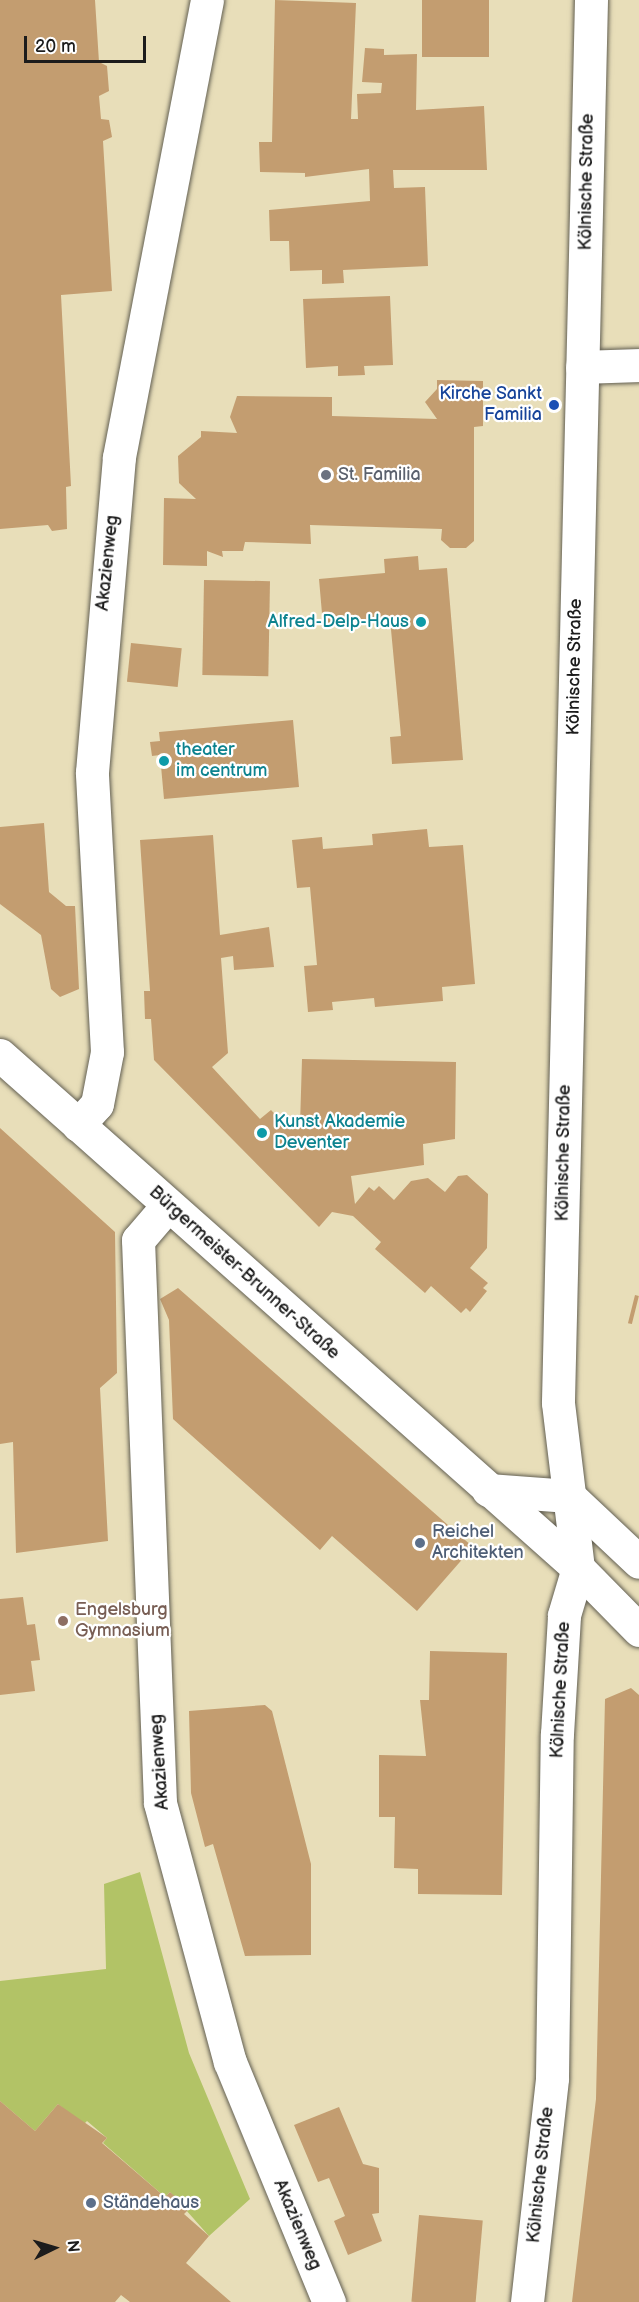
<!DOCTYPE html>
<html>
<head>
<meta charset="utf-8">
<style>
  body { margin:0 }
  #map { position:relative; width:639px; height:2302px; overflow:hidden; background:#e8deb9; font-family:"Balsamiq Sans",sans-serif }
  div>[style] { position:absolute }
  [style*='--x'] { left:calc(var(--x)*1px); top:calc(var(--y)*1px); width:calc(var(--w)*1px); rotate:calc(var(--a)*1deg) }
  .green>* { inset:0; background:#b2c366 }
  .building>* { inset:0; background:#c39d70; transform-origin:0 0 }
  .roads { filter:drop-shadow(0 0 2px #636053) drop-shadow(0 0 2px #636053) }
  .minor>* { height:33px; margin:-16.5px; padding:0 16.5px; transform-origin:16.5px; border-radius:16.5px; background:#fff }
  .tertiary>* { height:33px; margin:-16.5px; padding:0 16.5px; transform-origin:16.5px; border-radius:16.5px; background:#fff }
  .secondary>* { height:33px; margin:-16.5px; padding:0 16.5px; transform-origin:16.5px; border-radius:16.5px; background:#fff }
  .dots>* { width:16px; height:16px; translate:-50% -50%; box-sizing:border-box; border:3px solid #fff; border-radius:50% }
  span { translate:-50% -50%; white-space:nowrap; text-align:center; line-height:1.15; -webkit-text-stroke:4.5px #fff; paint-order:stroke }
  .street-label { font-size:18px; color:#1c1c1c }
  .transit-label { font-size:18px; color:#164399 }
  .right { translate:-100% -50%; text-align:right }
  .worship-label { font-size:18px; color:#5b616d }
  .left { translate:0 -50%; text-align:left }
  .culture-label { font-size:18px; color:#0d838f }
  .service-label { font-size:18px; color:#4e5e75 }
  .education-label { font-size:18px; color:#785e54 }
  .north { position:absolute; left:24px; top:2218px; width:60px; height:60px; -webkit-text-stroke:4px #fff; paint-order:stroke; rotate:85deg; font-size:16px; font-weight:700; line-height:24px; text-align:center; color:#1c1c1c }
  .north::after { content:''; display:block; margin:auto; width:21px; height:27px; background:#1c1c1c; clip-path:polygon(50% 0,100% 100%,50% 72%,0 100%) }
  .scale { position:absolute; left:24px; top:36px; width:122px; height:27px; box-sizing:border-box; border:3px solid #1c1c1c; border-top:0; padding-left:8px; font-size:18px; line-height:21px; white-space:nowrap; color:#1c1c1c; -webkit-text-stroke:4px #fff; paint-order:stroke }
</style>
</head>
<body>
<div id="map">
  <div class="green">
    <i style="clip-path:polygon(140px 1872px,189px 2053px,250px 2199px,209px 2236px,170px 2192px,165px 2197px,103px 2143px,107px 2138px,87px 2121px,83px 2125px,58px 2104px,35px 2131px,0 2101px,0 1981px,106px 1969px,104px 1884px)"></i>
  </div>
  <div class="building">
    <i style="clip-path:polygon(0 0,95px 0,99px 62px,107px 66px,109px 91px,99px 96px,101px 119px,109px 120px,112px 137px,103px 141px,112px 291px,61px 295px,71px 486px,66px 487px,67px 529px,52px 531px,48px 525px,0 529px)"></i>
    <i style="clip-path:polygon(275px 0,356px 3px,351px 119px,358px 119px,357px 94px,381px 93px,382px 83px,362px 82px,365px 48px,384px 49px,384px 55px,417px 54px,416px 110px,484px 106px,487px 170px,393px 170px,394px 188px,425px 187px,428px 266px,343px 270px,344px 283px,322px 284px,322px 270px,290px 271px,289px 241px,270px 241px,269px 210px,370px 201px,369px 169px,305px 177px,305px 173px,260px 172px,259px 142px,272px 142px)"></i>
    <i style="left:422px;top:0;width:67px;height:57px"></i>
    <i style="clip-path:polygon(390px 296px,393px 365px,364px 366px,365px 375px,338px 376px,338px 366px,306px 368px,303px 299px)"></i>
    <i style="clip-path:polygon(437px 380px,483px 381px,483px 426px,474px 427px,474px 541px,466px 548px,450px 548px,441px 540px,442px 529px,310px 525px,311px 544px,245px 542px,243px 551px,222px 551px,223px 557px,207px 551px,207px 566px,163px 565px,164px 498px,196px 499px,179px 483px,178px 456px,201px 437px,201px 431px,237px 433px,230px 417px,237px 396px,332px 397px,332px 416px,437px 419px,425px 402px,437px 389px)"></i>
    <i style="clip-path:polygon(418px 556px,419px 570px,447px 568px,463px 760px,392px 764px,390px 737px,401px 736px,390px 619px,323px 625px,319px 579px,385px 573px,384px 559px)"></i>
    <i style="left:204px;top:580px;width:66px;height:95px;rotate:1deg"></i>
    <i style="left:131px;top:643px;width:51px;height:39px;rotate:6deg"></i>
    <i style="clip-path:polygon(293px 720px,299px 787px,164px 799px,160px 755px,152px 756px,150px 742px,160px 741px,159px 732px)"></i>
    <i style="clip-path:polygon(44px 823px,49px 892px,66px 906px,75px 906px,79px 989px,60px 997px,51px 989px,41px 935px,0 904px,0 827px)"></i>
    <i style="clip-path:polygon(427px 829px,429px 847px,463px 845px,475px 984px,442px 987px,443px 1001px,375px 1007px,374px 998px,332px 1002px,333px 1010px,308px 1012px,304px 966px,317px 965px,310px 887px,297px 888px,292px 840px,322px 837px,323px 849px,373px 845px,372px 834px)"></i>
    <i style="clip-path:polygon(213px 835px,220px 935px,269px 927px,274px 967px,234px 970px,233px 956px,221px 958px,228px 1053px,212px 1067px,260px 1119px,271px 1110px,285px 1125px,300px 1125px,302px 1059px,456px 1062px,455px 1139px,423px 1144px,424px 1165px,351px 1176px,355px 1204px,369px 1187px,374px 1191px,379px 1186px,394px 1200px,411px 1181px,428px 1178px,445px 1192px,458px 1176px,467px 1175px,488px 1194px,487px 1248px,470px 1268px,488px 1283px,483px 1288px,487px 1291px,470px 1312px,466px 1308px,461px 1313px,431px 1286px,425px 1293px,375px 1249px,381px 1242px,353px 1216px,332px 1212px,319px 1227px,154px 1060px,151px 1019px,145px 1019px,144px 991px,150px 991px,140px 840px)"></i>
    <i style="clip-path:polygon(0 1128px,115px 1232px,117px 1373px,100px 1388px,108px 1541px,16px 1553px,13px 1442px,0 1444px)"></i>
    <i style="clip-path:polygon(178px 1288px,473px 1547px,417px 1611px,332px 1536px,320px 1550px,173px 1419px,169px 1320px,160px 1299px)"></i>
    <i style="left:635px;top:1295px;width:4px;height:29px;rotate:14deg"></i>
    <i style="clip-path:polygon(23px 1597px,27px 1625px,35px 1624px,40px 1660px,31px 1661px,35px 1691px,0 1695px,0 1599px)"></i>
    <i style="clip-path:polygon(430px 1651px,507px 1653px,502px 1895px,418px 1894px,418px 1869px,394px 1868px,395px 1817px,379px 1817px,379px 1755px,426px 1756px,420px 1700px,429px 1700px)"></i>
    <i style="clip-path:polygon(631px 1688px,639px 1695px,639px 2302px,572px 2302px,596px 2099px,605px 1699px)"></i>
    <i style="clip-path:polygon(265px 1705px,272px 1711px,311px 1864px,311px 1955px,245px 1956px,213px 1844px,205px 1847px,191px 1793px,189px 1711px)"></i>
    <i style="clip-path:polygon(0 2101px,35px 2131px,58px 2104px,107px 2138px,102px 2143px,165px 2197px,170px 2192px,189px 2209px,184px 2214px,209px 2236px,186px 2263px,231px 2302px,130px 2302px,121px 2295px,115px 2302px,0 2302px)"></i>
    <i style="clip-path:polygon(339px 2107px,363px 2164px,379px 2168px,379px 2213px,372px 2214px,382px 2241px,348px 2255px,334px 2221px,345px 2216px,329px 2178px,318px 2182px,294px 2125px)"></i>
    <i style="left:419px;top:2215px;width:64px;height:87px;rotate:5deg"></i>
  </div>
  <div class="roads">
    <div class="minor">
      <i style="--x:582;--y:367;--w:57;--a:-2"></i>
      <i style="--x:78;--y:1125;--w:28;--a:-48"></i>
      <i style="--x:97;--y:1104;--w:53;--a:-79.1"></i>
      <i style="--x:107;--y:1052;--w:280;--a:-93.1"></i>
      <i style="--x:92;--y:772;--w:316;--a:-85.1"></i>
      <i style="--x:119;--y:457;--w:465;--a:-79.1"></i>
      <i style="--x:168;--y:1205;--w:46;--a:130.6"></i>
      <i style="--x:138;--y:1240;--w:563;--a:87.76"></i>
      <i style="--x:160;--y:1803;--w:268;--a:74.9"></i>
      <i style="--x:230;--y:2062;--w:260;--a:67.6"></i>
      <i style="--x:527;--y:2302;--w:225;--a:-83.6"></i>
      <i style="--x:552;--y:2078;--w:344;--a:-89.2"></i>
      <i style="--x:557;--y:1734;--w:119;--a:-86.6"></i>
      <i style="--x:564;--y:1615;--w:49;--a:-73.4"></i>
    </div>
    <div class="tertiary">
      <i style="--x:0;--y:1055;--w:773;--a:41.59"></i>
      <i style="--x:488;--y:1490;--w:81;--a:4.2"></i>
    </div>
    <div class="secondary">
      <i style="--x:591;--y:0;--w:1403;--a:91.35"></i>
      <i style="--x:558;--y:1403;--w:166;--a:83.1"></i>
      <i style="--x:578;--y:1568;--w:87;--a:45.5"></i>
      <i style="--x:569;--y:1496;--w:96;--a:43.3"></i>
    </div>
  </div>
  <div class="dots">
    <i style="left:554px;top:405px;background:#1a4fb4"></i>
    <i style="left:326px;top:475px;background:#6b7280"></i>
    <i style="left:421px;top:622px;background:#0f9aa8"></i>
    <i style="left:164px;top:761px;background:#0f9aa8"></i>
    <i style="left:262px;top:1133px;background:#0f9aa8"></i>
    <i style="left:420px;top:1543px;background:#5c6f8a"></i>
    <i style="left:63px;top:1621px;background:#8d6e63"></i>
    <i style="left:91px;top:2203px;background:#5c6f8a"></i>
  </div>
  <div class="street-label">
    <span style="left:587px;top:182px;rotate:-89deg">Kölnische Straße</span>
    <span style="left:108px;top:563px;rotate:-84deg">Akazienweg</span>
    <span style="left:575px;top:667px;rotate:-89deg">Kölnische Straße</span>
    <span style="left:564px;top:1153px;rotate:-89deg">Kölnische Straße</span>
    <span style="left:244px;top:1273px;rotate:42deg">Bürgermeister-Brunner-Straße</span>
    <span style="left:561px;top:1690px;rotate:-87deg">Kölnische Straße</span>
    <span style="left:160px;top:1762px;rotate:-94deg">Akazienweg</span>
    <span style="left:541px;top:2175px;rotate:-84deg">Kölnische Straße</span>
    <span style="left:297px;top:2225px;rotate:67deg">Akazienweg</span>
  </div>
  <div class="transit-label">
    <span class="right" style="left:542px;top:405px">Kirche Sankt<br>Familia</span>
  </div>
  <div class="worship-label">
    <span class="left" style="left:338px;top:475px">St. Familia</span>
  </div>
  <div class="culture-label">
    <span class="right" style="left:409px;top:622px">Alfred-Delp-Haus</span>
    <span class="left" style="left:176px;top:761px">theater<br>im centrum</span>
    <span class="left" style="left:274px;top:1133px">Kunst Akademie<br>Deventer</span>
  </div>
  <div class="service-label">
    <span class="left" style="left:432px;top:1543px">Reichel<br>Architekten</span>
    <span class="left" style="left:103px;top:2203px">Ständehaus</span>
  </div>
  <div class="education-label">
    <span class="left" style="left:75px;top:1621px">Engelsburg<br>Gymnasium</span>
  </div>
  <div class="north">N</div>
  <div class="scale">20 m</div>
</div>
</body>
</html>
